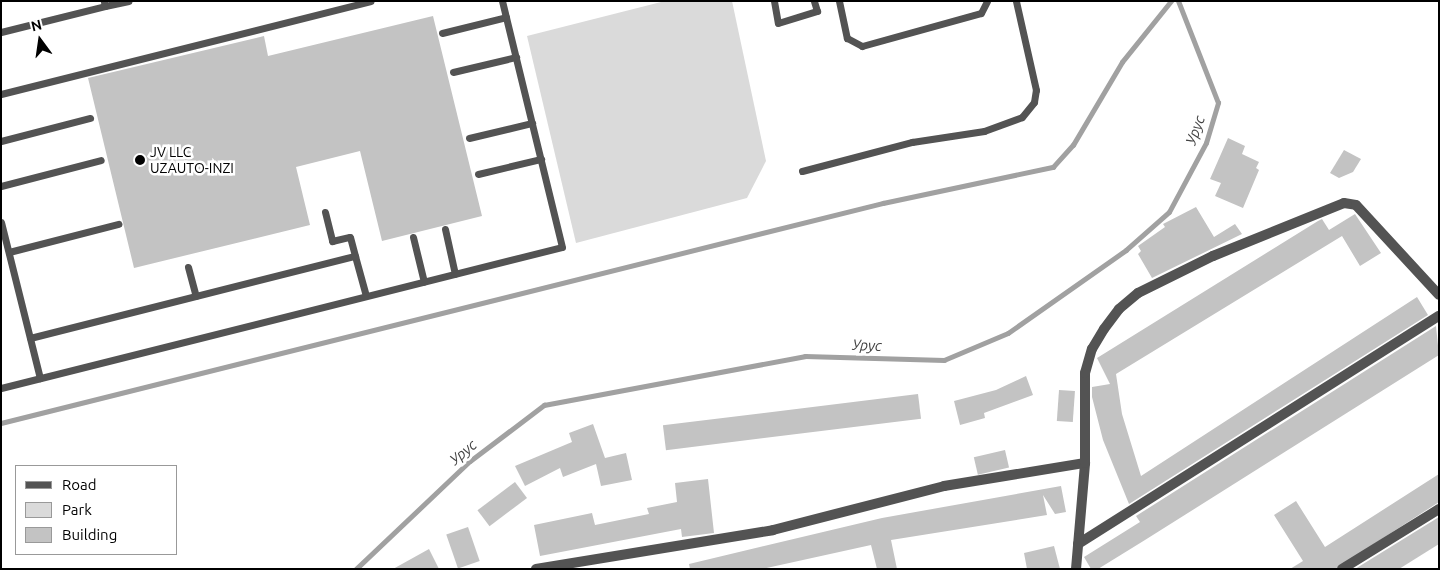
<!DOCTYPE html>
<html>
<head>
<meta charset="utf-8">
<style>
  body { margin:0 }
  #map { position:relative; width:1440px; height:570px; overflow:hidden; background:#fff; font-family:Ubuntu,sans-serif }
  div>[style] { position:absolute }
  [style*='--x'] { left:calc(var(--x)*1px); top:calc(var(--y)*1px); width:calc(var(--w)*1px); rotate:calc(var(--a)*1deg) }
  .green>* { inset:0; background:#dadada }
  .stream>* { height:4.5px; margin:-2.25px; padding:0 2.25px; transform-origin:2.25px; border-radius:2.25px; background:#a1a1a1 }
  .building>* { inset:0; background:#c3c3c3; transform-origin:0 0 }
  .lane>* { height:7px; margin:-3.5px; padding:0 3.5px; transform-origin:3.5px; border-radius:3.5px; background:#535353 }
  .street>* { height:10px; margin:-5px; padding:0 5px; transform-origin:5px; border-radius:5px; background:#535353 }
  .dots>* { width:14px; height:14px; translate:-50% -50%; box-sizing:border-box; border:2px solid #fff; border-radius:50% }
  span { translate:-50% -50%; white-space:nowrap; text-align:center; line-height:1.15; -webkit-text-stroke:5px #fff; paint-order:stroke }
  .poi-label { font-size:14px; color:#000 }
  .left { translate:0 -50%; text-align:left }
  .water-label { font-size:15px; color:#424242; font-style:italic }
  .frame { position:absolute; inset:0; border:2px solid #000; pointer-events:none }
  .legend { position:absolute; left:15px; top:465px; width:162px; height:90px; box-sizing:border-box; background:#fff; border:1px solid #999; margin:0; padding:6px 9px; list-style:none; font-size:15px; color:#000 }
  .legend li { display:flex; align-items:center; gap:10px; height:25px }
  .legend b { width:25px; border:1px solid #999 }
  .north { position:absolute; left:15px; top:15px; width:50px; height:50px; -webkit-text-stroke:4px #fff; paint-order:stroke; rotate:346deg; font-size:14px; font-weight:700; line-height:20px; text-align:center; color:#000 }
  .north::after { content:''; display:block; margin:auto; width:18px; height:22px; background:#000; clip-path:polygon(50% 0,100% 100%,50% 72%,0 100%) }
</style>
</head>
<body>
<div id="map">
  <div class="green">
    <i style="clip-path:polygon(665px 1px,732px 1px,766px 161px,747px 198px,576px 243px,527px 36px)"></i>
  </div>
  <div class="stream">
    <i style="--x:1;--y:423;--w:909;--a:-14.01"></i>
    <i style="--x:883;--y:203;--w:174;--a:-12"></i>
    <i style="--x:1053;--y:167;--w:30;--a:-48"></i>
    <i style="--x:1073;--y:145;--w:96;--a:-59.4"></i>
    <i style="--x:1122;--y:62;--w:78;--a:-51.2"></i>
    <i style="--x:356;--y:569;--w:157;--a:-43.5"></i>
    <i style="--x:470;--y:461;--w:93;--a:-37.1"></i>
    <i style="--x:544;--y:405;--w:266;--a:-10.6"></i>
    <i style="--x:805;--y:356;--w:139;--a:1.6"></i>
    <i style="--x:944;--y:360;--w:69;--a:-22.9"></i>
    <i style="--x:1008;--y:333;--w:144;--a:-35.1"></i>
    <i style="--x:1126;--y:250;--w:57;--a:-41.5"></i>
    <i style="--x:1169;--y:212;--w:78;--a:-61.8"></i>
    <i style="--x:1206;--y:143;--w:42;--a:-73.3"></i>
    <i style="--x:1218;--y:103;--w:110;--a:-111.4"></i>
  </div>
  <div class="building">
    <i style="clip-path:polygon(433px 16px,482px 216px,382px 241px,360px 151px,296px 167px,310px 225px,134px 268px,88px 78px,264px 36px,268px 56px)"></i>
    <i style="clip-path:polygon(1228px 138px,1245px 146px,1242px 154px,1259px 162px,1256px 168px,1259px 170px,1243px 208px,1215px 196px,1221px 183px,1210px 179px)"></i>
    <i style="clip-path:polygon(1344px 150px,1361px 159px,1353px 172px,1339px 178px,1330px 173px)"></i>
    <i style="clip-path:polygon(1196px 207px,1214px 237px,1235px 224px,1242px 234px,1152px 278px,1138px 254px,1141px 251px,1138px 246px,1165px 227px,1163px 224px)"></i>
    <i style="clip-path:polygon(1355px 214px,1381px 253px,1360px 266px,1342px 236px,1116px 374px,1122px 414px,1141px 476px,1417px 297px,1428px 315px,1129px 504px,1103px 440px,1092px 397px,1092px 387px,1110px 384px,1097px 358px,1318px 221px,1322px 219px,1329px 230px)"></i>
    <i style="clip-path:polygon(1436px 326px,1439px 355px,1145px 540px,1098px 569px,1091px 569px,1084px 557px,1140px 522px,1136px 516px)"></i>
    <i style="clip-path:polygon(1026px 376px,1033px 395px,984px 413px,985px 418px,960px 425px,954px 401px,996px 390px)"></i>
    <i style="left:1059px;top:390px;width:16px;height:31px;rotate:4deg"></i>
    <i style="left:918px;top:394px;width:25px;height:257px;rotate:83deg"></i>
    <i style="clip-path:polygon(593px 424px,605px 458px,626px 453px,632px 480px,601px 486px,596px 464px,563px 477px,560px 468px,525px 486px,515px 466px,572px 442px,569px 433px)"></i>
    <i style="left:1005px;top:450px;width:18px;height:32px;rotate:77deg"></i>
    <i style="clip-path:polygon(1439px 474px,1439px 502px,1335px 569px,1290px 569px,1303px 561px,1274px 515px,1296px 501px,1325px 547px)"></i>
    <i style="clip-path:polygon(708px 479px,714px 533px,682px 537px,681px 529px,540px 556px,534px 525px,592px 513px,595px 525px,649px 514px,647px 508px,677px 502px,675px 483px)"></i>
    <i style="left:515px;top:482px;width:20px;height:47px;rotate:53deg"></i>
    <i style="clip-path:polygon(1061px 486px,1066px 512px,1055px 514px,1043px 495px,1047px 515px,891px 540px,897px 569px,877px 569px,871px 545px,762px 569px,690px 569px,689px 564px,882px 518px)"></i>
    <i style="clip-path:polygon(1439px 517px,1439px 544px,1399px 569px,1355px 569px)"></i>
    <i style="left:468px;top:527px;width:36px;height:23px;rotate:71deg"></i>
    <i style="clip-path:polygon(1054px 546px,1060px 569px,1027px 569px,1024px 553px)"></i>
    <i style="clip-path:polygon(429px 549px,439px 569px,393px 569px)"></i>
  </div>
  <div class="lane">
    <i style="--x:774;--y:1;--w:22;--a:80"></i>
    <i style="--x:778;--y:23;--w:41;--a:-17.1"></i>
    <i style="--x:817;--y:11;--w:10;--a:-107"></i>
    <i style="--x:839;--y:1;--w:38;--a:78"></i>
    <i style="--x:847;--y:38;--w:17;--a:28"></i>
    <i style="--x:862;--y:46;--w:123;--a:-15.5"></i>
    <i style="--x:981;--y:13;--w:13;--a:-63"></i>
    <i style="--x:104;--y:2;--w:4;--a:76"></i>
    <i style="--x:105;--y:6;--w:24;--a:-12"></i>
    <i style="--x:1;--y:32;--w:107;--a:-14"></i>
    <i style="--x:442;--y:33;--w:66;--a:-14"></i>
    <i style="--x:453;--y:72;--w:65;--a:-13.4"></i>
    <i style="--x:1;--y:94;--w:381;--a:-14.1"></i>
    <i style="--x:469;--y:138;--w:65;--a:-13.4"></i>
    <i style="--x:1;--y:141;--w:92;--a:-14.5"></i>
    <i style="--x:802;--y:171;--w:114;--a:-14.8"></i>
    <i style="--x:912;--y:142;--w:73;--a:-8.7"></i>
    <i style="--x:984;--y:131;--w:40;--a:-20.2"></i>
    <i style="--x:1022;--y:117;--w:19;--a:-51"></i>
    <i style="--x:1034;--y:102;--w:12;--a:-81"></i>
    <i style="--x:1036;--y:90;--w:91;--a:-102.7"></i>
    <i style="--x:478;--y:174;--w:65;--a:-13.4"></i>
    <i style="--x:1;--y:186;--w:103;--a:-14.6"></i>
    <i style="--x:325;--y:212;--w:30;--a:76"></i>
    <i style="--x:332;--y:241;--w:18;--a:-13"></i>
    <i style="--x:350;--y:237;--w:20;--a:75"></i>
    <i style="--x:1;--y:222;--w:161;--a:76"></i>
    <i style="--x:445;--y:229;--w:46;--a:77.5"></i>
    <i style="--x:413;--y:237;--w:46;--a:76.3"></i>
    <i style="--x:9;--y:252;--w:113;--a:-14.4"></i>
    <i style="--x:188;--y:267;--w:30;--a:75"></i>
    <i style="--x:30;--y:338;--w:335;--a:-14.2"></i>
    <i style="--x:355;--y:256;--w:41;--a:74.6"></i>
    <i style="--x:1;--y:388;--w:578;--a:-14.11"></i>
    <i style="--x:562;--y:247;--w:253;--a:-103.7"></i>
  </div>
  <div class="street">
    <i style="--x:1078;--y:544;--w:427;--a:-32.3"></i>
    <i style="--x:536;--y:569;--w:240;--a:-9.3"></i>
    <i style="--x:773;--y:530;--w:177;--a:-14.4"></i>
    <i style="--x:944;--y:486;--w:143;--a:-9.3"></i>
    <i style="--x:1076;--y:569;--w:106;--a:-85.1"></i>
    <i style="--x:1085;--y:463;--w:90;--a:-90"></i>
    <i style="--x:1085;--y:373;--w:25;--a:-74"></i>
    <i style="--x:1092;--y:349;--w:23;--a:-59"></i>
    <i style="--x:1104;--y:329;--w:25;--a:-53"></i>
    <i style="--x:1119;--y:309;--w:25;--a:-40"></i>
    <i style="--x:1138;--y:293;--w:84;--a:-26.3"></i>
    <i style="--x:1213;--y:256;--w:141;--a:-22"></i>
    <i style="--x:1344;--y:203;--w:12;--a:9"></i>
    <i style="--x:1356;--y:205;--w:122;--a:47.3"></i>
    <i style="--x:1342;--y:569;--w:114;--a:-31.7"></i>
  </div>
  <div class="dots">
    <i style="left:140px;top:160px;background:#000"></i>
  </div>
  <div class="poi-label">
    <span class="left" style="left:150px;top:160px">JV LLC<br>UZAUTO-INZI</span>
  </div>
  <div class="water-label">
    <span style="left:1195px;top:130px;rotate:-70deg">Урус</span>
    <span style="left:867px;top:345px;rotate:2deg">Урус</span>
    <span style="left:463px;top:452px;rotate:-40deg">Урус</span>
  </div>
  <div class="frame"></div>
  <ul class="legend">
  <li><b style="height:6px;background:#535353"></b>Road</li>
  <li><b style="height:14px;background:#dadada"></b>Park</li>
  <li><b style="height:14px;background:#c3c3c3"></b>Building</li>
  </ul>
  <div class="north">N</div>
</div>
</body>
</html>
